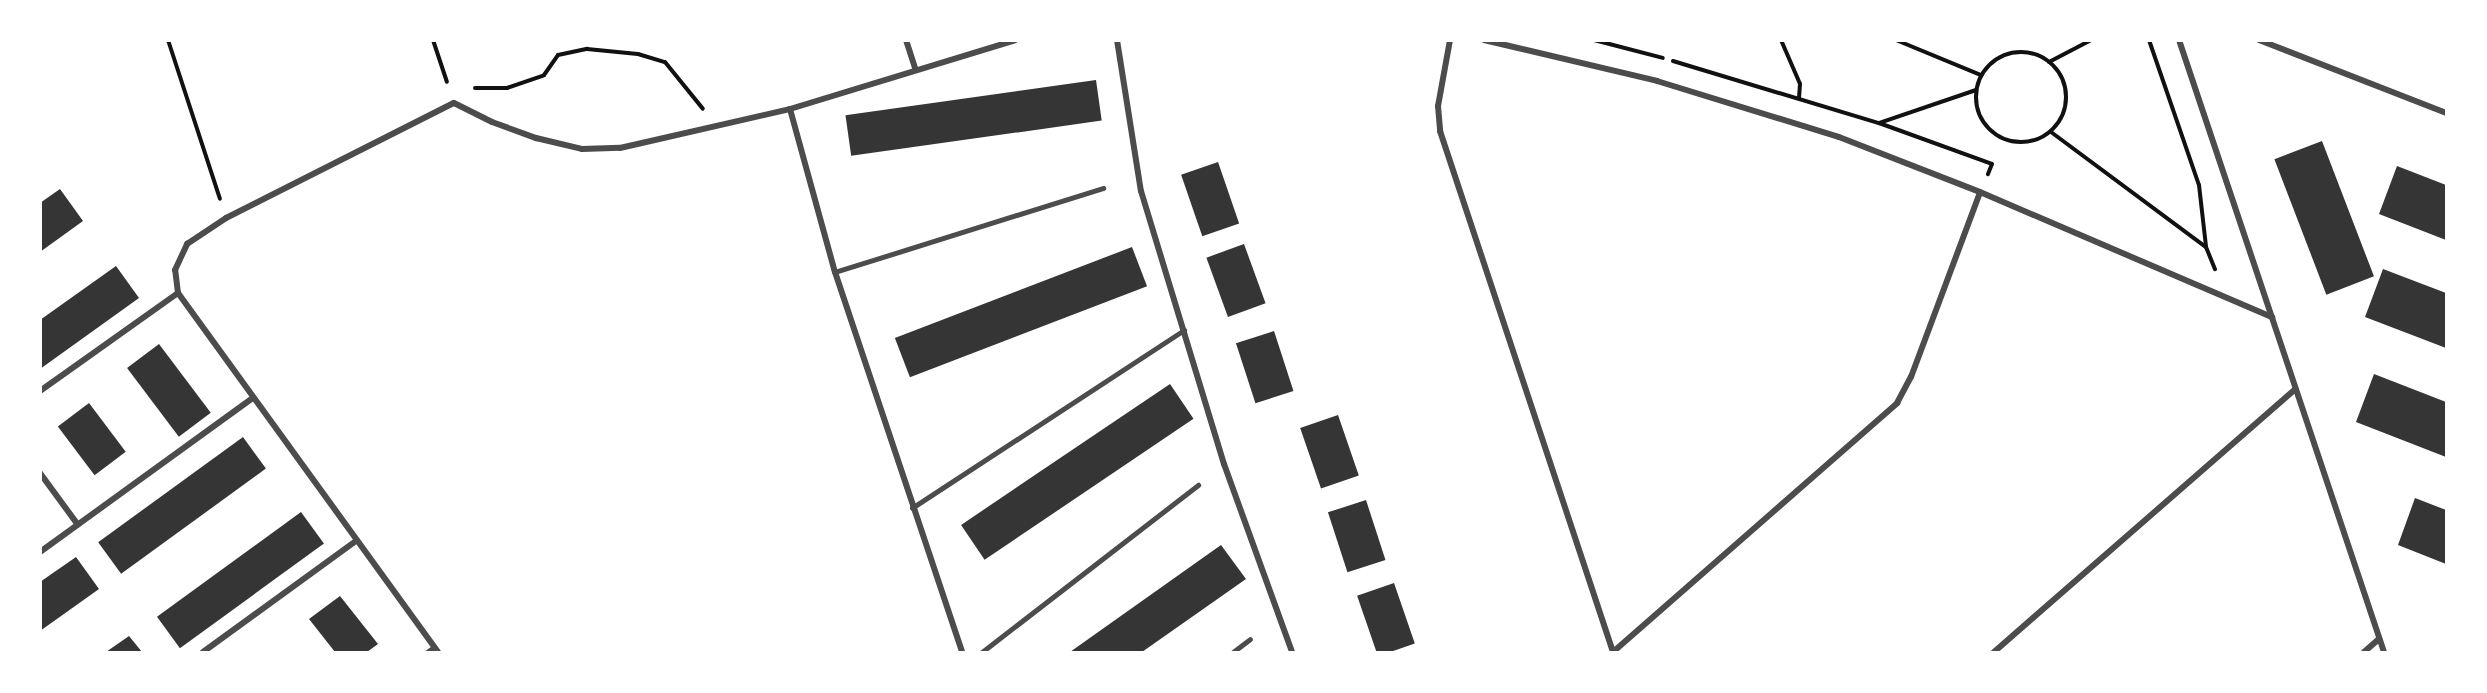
<!DOCTYPE html>
<html>
<head>
<meta charset="utf-8">
<style>
  body { margin:0 }
  #map { position:relative; width:2487px; height:693px; overflow:hidden; background:#fff; font-family:"Fira Sans Condensed",sans-serif }
  div>[style] { position:absolute }
  [style*='--x'] { left:calc(var(--x)*1px); top:calc(var(--y)*1px); width:calc(var(--w)*1px); rotate:calc(var(--a)*1deg) }
  .building>* { inset:0; background:#353535; transform-origin:0 0 }
  .path>* { height:4px; margin:-2px; padding:0 2px; transform-origin:2px; border-radius:2px; background:#111 }
  .path>.ring { margin:-2px; padding:0; box-sizing:content-box; background:none; border:4px solid #111; border-radius:50% }
  .service>* { height:4.5px; margin:-2.25px; padding:0 2.25px; transform-origin:2.25px; border-radius:2.25px; background:#4c4c4c }
  .pedestrian>* { height:5px; margin:-2.5px; padding:0 2.5px; transform-origin:2.5px; border-radius:2.5px; background:#4c4c4c }
  .minor>* { height:6px; margin:-3px; padding:0 3px; transform-origin:3px; border-radius:3px; background:#4c4c4c }
  span { translate:-50% -50%; white-space:nowrap; text-align:center; line-height:1.15; -webkit-text-stroke:4.5px #fff; paint-order:stroke }
  .frame { position:absolute; inset:0; border:42px solid #fff; pointer-events:none }
</style>
</head>
<body>
<div id="map">
  <div class="building">
    <i style="left:1096px;top:80px;width:41px;height:253px;rotate:82deg"></i>
    <i style="left:2322px;top:141px;width:145px;height:51px;rotate:69deg"></i>
    <i style="left:1218px;top:162px;width:65px;height:39px;rotate:71deg"></i>
    <i style="clip-path:polygon(2397px 166px,2446px 185px,2446px 240px,2379px 214px)"></i>
    <i style="clip-path:polygon(60px 189px,83px 221px,40px 252px,40px 203px)"></i>
    <i style="left:1244px;top:244px;width:63px;height:40px;rotate:70deg"></i>
    <i style="left:1132px;top:247px;width:42px;height:254px;rotate:69deg"></i>
    <i style="clip-path:polygon(116px 266px,139px 298px,40px 369px,40px 320px)"></i>
    <i style="clip-path:polygon(2383px 269px,2446px 293px,2446px 348px,2365px 317px)"></i>
    <i style="left:1274px;top:331px;width:63px;height:40px;rotate:72deg"></i>
    <i style="left:159px;top:344px;width:86px;height:40px;rotate:53deg"></i>
    <i style="clip-path:polygon(2374px 374px,2446px 402px,2446px 457px,2356px 422px)"></i>
    <i style="left:1170px;top:384px;width:42px;height:252px;rotate:56deg"></i>
    <i style="left:89px;top:403px;width:61px;height:39px;rotate:53deg"></i>
    <i style="left:1338px;top:415px;width:64px;height:40px;rotate:71deg"></i>
    <i style="left:243px;top:437px;width:39px;height:179px;rotate:54deg"></i>
    <i style="clip-path:polygon(2415px 498px,2446px 510px,2446px 564px,2398px 545px)"></i>
    <i style="left:1366px;top:500px;width:63px;height:40px;rotate:72deg"></i>
    <i style="left:301px;top:512px;width:39px;height:178px;rotate:54deg"></i>
    <i style="clip-path:polygon(1221px 545px,1246px 579px,1142px 652px,1070px 652px)"></i>
    <i style="clip-path:polygon(76px 557px,99px 589px,40px 631px,40px 582px)"></i>
    <i style="left:1394px;top:583px;width:64px;height:39px;rotate:71deg"></i>
    <i style="clip-path:polygon(340px 596px,378px 644px,367px 652px,335px 652px,309px 619px)"></i>
    <i style="clip-path:polygon(129px 636px,142px 652px,106px 652px)"></i>
  </div>
  <div class="path">
    <i style="--x:168;--y:40;--w:167;--a:71.9"></i>
    <i style="--x:433;--y:40;--w:44;--a:71.6"></i>
    <i style="--x:1594;--y:40;--w:71;--a:14.6"></i>
    <i style="--x:1781;--y:40;--w:48;--a:66.6"></i>
    <i style="--x:1800;--y:84;--w:14;--a:94"></i>
    <i style="--x:1896;--y:40;--w:92;--a:22.4"></i>
    <i style="--x:2149;--y:40;--w:153;--a:71"></i>
    <i style="--x:2199;--y:185;--w:61;--a:83.5"></i>
    <i class="ring" style="left:1976px;top:52px;width:86px;height:86px"></i>
    <i style="--x:1673;--y:61;--w:215;--a:16.8"></i>
    <i style="--x:2049;--y:62;--w:47;--a:-27.6"></i>
    <i style="--x:475;--y:88;--w:32;--a:0"></i>
    <i style="--x:507;--y:88;--w:39;--a:-19"></i>
    <i style="--x:544;--y:75;--w:24;--a:-55"></i>
    <i style="--x:558;--y:55;--w:30;--a:-12"></i>
    <i style="--x:587;--y:49;--w:51;--a:5.6"></i>
    <i style="--x:638;--y:54;--w:28;--a:17"></i>
    <i style="--x:665;--y:62;--w:60;--a:51"></i>
    <i style="--x:1976;--y:90;--w:102;--a:161.2"></i>
    <i style="--x:1879;--y:123;--w:120;--a:19.9"></i>
    <i style="--x:1992;--y:164;--w:11;--a:112"></i>
    <i style="--x:2051;--y:132;--w:193;--a:36.6"></i>
    <i style="--x:2206;--y:247;--w:24;--a:68"></i>
  </div>
  <div class="service">
    <i style="--x:835;--y:272;--w:281;--a:-17.4"></i>
    <i style="--x:912;--y:508;--w:325;--a:-33.2"></i>
    <i style="--x:982;--y:652;--w:273;--a:-37.7"></i>
    <i style="--x:1233;--y:652;--w:21;--a:-37"></i>
  </div>
  <div class="pedestrian">
    <i style="--x:427;--y:652;--w:9;--a:-36"></i>
  </div>
  <div class="minor">
    <i style="--x:906;--y:40;--w:29;--a:72"></i>
    <i style="--x:1117;--y:40;--w:153;--a:81"></i>
    <i style="--x:1141;--y:191;--w:285;--a:73.1"></i>
    <i style="--x:1224;--y:464;--w:200;--a:70.1"></i>
    <i style="--x:1450;--y:40;--w:67;--a:100.3"></i>
    <i style="--x:1438;--y:106;--w:25;--a:85"></i>
    <i style="--x:1440;--y:131;--w:549;--a:71.63"></i>
    <i style="--x:1484;--y:40;--w:178;--a:13.3"></i>
    <i style="--x:1657;--y:81;--w:190;--a:17.1"></i>
    <i style="--x:1839;--y:137;--w:151;--a:21.3"></i>
    <i style="--x:1980;--y:192;--w:318;--a:23.2"></i>
    <i style="--x:2179;--y:40;--w:645;--a:71.48"></i>
    <i style="--x:2259;--y:40;--w:201;--a:21.3"></i>
    <i style="--x:790;--y:109;--w:169;--a:74.6"></i>
    <i style="--x:835;--y:272;--w:401;--a:71.5"></i>
    <i style="--x:40;--y:391;--w:169;--a:-35.4"></i>
    <i style="--x:40;--y:473;--w:64;--a:53.8"></i>
    <i style="--x:40;--y:552;--w:263;--a:-35.9"></i>
    <i style="--x:203;--y:652;--w:190;--a:-36"></i>
    <i style="--x:438;--y:652;--w:443;--a:-125.9"></i>
    <i style="--x:178;--y:293;--w:23;--a:-97"></i>
    <i style="--x:175;--y:270;--w:29;--a:-65"></i>
    <i style="--x:187;--y:244;--w:47;--a:-33.7"></i>
    <i style="--x:226;--y:218;--w:255;--a:-26.8"></i>
    <i style="--x:454;--y:103;--w:42;--a:26.6"></i>
    <i style="--x:492;--y:122;--w:47;--a:20"></i>
    <i style="--x:536;--y:138;--w:47;--a:13.4"></i>
    <i style="--x:582;--y:149;--w:38;--a:-2"></i>
    <i style="--x:620;--y:148;--w:174;--a:-12.9"></i>
    <i style="--x:790;--y:109;--w:235;--a:-17"></i>
    <i style="--x:1613;--y:652;--w:378;--a:-41.2"></i>
    <i style="--x:1897;--y:403;--w:30;--a:-62"></i>
    <i style="--x:1911;--y:377;--w:197;--a:-69.5"></i>
    <i style="--x:1994;--y:652;--w:400;--a:-41.1"></i>
    <i style="--x:2364;--y:652;--w:20;--a:-41"></i>
  </div>
  <div class="frame"></div>
</div>
</body>
</html>
